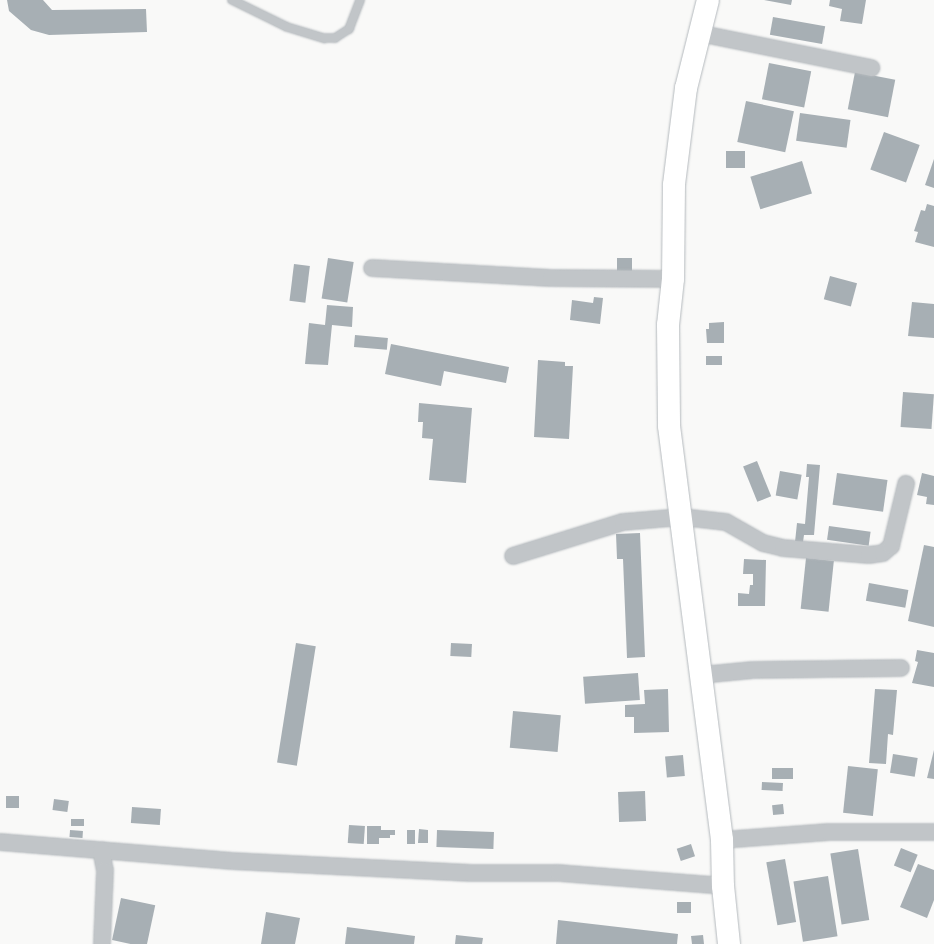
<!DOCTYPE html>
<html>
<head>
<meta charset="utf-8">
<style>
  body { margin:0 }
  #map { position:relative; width:934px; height:944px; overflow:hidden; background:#f9f9f8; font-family:Roboto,sans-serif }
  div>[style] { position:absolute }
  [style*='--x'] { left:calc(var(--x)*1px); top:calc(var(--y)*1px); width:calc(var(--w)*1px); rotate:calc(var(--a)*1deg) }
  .building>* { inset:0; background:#a7afb4; transform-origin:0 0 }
  .roads { filter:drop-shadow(0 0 1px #b4b9bd) drop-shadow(0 0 1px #b4b9bd) }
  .service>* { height:8px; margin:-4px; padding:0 4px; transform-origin:4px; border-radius:4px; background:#c1c5c8 }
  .minor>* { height:16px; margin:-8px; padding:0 8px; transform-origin:8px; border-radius:8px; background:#c1c5c8 }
  .secondary>* { height:22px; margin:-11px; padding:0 11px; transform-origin:11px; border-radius:11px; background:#fff }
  span { translate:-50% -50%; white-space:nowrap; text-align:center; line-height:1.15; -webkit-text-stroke:5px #fff; paint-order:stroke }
</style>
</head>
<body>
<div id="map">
  <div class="building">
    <i style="clip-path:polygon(7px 0,43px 0,52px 10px,146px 9px,147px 32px,49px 35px,31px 30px,9px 11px)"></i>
    <i style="clip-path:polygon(764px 0,792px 0,791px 5px)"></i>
    <i style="clip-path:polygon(830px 0,866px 0,862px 24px,840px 21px,842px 9px,829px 6px)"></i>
    <i style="left:773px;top:17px;width:53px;height:18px;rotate:10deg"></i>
    <i style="left:769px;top:63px;width:43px;height:37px;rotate:11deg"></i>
    <i style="left:855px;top:72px;width:41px;height:38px;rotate:11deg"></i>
    <i style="left:746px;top:101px;width:49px;height:42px;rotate:12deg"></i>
    <i style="left:800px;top:113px;width:51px;height:28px;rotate:8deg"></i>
    <i style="left:884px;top:132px;width:38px;height:40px;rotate:20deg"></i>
    <i style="left:726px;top:151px;width:19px;height:17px"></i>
    <i style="clip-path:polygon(934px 159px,934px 188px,925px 185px)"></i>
    <i style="left:802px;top:161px;width:34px;height:54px;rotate:73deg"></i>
    <i style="clip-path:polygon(927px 204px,934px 206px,934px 247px,915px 242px,918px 232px,914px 231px,921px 210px,925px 211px)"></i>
    <i style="left:328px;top:258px;width:26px;height:41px;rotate:9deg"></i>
    <i style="left:617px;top:258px;width:15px;height:16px"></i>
    <i style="left:294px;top:264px;width:16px;height:37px;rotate:7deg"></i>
    <i style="left:830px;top:276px;width:28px;height:24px;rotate:15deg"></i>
    <i style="clip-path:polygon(594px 297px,603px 298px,600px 324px,570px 320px,572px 300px,593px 303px)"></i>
    <i style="clip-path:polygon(912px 302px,934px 304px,934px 338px,908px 336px)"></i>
    <i style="clip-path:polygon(327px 305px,353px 307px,352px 327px,332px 325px,328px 365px,305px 364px,309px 323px,325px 325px)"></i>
    <i style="clip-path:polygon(724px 322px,724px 343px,707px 343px,706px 329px,709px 329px,709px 323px)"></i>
    <i style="left:355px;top:335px;width:33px;height:12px;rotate:5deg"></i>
    <i style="clip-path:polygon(391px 344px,509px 367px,506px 383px,444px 371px,441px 386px,385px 374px)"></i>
    <i style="left:706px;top:356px;width:16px;height:9px"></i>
    <i style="clip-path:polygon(538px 360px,565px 362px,565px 366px,573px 366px,569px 439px,534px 437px)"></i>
    <i style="left:903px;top:392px;width:31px;height:35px;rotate:4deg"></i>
    <i style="clip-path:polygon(419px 403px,472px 408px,466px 483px,429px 480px,433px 439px,422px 438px,423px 422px,418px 422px)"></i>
    <i style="left:757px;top:461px;width:38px;height:15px;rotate:68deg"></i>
    <i style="clip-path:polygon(807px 464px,820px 465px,814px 535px,804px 535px,803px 542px,795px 542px,797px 523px,805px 524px,809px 477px,806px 477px)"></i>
    <i style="left:780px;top:471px;width:22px;height:25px;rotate:10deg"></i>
    <i style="left:837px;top:473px;width:51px;height:32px;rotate:8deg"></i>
    <i style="clip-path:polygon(922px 473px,934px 476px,934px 505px,926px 504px,927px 497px,917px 495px)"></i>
    <i style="left:829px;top:526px;width:42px;height:14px;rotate:8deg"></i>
    <i style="clip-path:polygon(640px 533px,645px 657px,627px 658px,623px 559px,617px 559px,616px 534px)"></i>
    <i style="clip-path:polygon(924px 545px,934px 547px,934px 627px,908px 621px)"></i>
    <i style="left:806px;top:558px;width:28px;height:51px;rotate:6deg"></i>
    <i style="clip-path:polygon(744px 559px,766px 560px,765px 606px,738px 606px,738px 593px,749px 594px,750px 585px,753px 585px,753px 574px,743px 574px)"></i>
    <i style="left:869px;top:583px;width:40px;height:18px;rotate:10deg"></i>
    <i style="left:296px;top:643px;width:20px;height:121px;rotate:9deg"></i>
    <i style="left:451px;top:643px;width:21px;height:13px;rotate:3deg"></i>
    <i style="clip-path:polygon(917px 650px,934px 653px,934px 687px,912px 683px,918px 662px,915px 661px)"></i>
    <i style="left:638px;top:673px;width:27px;height:55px;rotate:86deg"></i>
    <i style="clip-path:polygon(668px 689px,669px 732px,634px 733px,634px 717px,625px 717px,625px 705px,645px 704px,644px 690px)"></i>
    <i style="clip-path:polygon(875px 689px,897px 690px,893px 735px,888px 734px,886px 764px,869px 763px)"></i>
    <i style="left:513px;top:711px;width:48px;height:37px;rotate:5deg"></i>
    <i style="clip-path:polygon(934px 750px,934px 779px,927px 778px)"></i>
    <i style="left:893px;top:754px;width:25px;height:19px;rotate:9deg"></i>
    <i style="left:683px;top:755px;width:21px;height:18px;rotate:85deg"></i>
    <i style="left:848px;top:766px;width:30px;height:47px;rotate:6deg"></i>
    <i style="left:772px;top:768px;width:21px;height:11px"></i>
    <i style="left:762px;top:782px;width:21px;height:8px;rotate:3deg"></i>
    <i style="left:645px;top:791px;width:30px;height:27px;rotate:88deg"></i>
    <i style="left:6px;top:796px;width:13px;height:12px"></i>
    <i style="left:54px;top:799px;width:15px;height:11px;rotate:8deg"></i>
    <i style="left:783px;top:804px;width:10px;height:11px;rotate:84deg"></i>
    <i style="left:132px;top:807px;width:29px;height:16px;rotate:4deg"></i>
    <i style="left:71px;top:819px;width:13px;height:7px"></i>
    <i style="left:349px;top:825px;width:16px;height:18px;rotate:4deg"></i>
    <i style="clip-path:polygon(367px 826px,381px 826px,381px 830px,395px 830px,395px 835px,390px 835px,390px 838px,379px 838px,379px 844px,367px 844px)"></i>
    <i style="clip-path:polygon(419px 829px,428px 830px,428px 843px,418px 843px)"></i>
    <i style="left:70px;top:830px;width:13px;height:7px;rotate:4deg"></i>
    <i style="left:407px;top:830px;width:8px;height:14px"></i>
    <i style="left:437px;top:830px;width:57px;height:17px;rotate:2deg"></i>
    <i style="left:691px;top:844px;width:13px;height:15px;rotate:72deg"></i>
    <i style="left:901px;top:848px;width:18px;height:19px;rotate:22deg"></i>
    <i style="left:858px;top:849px;width:72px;height:28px;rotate:81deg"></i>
    <i style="left:785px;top:859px;width:64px;height:19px;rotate:80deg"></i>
    <i style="clip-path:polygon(918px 864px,934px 870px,934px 900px,927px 918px,900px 907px)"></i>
    <i style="left:828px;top:876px;width:61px;height:35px;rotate:81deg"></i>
    <i style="left:121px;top:898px;width:35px;height:43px;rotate:12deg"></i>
    <i style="left:677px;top:902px;width:14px;height:11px"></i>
    <i style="clip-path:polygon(266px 912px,300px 918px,295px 944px,261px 944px)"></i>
    <i style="clip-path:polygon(558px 920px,678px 934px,677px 944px,556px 944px)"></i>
    <i style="clip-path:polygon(347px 927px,415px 936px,414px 944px,345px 944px)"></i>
    <i style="clip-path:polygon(456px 935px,483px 938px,482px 944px,455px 944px)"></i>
    <i style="clip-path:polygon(703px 935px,704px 944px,692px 944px,691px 936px)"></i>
  </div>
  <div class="roads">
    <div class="service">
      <i style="--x:232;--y:0;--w:61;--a:26.1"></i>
      <i style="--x:287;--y:27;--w:39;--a:17"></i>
      <i style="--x:324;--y:38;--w:11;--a:0"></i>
      <i style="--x:335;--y:38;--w:17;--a:-33"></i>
      <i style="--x:349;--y:29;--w:31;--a:-69"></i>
    </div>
    <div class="minor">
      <i style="--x:698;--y:33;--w:177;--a:11.4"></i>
      <i style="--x:372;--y:268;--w:179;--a:3.2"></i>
      <i style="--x:551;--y:278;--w:122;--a:0.5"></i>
      <i style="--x:513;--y:556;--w:115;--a:-17.2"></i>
      <i style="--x:623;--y:522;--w:59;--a:-4.8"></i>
      <i style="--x:682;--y:517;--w:44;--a:6.5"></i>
      <i style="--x:726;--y:522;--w:43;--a:29.6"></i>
      <i style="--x:763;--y:543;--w:21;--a:14"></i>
      <i style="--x:783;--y:548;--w:86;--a:4.7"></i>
      <i style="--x:869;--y:555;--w:14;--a:-8"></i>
      <i style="--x:883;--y:553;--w:11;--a:-41"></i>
      <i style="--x:891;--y:546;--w:64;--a:-76.4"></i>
      <i style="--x:701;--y:675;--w:52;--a:-5.5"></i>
      <i style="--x:753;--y:670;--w:148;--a:-0.8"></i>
      <i style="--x:722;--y:840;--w:107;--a:-4.3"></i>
      <i style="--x:829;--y:832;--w:105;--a:0"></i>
      <i style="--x:0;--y:842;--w:233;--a:4.7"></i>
      <i style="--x:232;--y:861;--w:239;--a:2.9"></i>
      <i style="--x:471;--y:873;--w:88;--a:0"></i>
      <i style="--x:559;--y:873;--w:165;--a:4.5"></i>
      <i style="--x:101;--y:850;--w:21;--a:79"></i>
      <i style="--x:105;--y:871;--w:73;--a:92.4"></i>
    </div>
    <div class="secondary">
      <i style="--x:708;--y:0;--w:91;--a:104"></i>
      <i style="--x:686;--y:88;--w:98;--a:97.1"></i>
      <i style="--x:674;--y:185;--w:94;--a:90.6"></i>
      <i style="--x:673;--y:279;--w:46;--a:96.2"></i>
      <i style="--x:668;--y:325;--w:101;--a:89.4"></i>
      <i style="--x:669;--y:426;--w:417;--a:82.7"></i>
      <i style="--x:722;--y:840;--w:46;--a:88.8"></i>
      <i style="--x:723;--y:886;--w:58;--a:84.1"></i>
    </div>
  </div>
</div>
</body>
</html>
